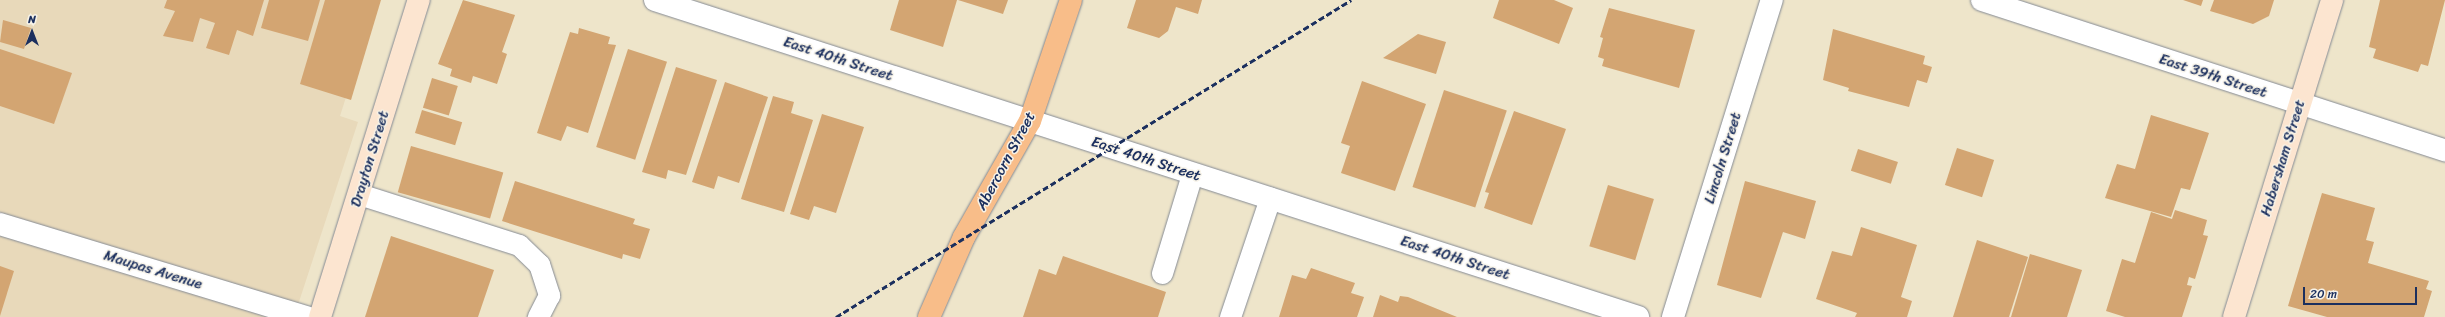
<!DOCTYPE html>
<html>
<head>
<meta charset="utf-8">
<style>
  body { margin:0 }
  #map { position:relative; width:2445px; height:317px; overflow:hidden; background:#eee5ca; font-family:Sriracha,sans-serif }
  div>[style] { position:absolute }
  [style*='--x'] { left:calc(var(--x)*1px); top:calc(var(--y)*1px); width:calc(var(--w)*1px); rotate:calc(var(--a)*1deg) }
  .built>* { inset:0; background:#e8d9ba }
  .building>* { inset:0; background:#d3a572; transform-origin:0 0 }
  .roads { filter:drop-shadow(0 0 1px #848a94) drop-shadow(0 0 1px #848a94) }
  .lane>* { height:21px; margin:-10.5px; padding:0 10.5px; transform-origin:10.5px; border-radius:10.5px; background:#fff }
  .street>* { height:22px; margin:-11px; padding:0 11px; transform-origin:11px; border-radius:11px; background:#fff }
  .secondary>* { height:22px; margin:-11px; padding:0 11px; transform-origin:11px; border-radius:11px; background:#fce5d0 }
  .primary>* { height:22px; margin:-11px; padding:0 11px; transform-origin:11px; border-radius:11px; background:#f8bd89 }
  .rail>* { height:3px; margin-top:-1.5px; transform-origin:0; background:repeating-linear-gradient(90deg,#1b2f5e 0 6px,transparent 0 9px) }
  span { translate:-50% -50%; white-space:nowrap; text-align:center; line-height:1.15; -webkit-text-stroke:3px #f7f3e8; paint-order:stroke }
  .street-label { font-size:15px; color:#1b2f5e }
  .north { position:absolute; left:12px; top:12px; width:40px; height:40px; -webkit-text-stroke:3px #f7f3e8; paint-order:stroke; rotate:0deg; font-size:11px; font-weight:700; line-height:16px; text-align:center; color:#1b2f5e }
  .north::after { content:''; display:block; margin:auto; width:14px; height:18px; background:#1b2f5e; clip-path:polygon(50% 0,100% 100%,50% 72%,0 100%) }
  .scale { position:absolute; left:2303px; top:287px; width:114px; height:18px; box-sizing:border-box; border:2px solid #1b2f5e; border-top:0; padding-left:5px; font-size:12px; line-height:14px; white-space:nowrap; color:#1b2f5e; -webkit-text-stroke:3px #f7f3e8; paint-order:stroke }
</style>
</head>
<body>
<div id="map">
  <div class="built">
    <i style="clip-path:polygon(0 0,377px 0,340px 116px,358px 122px,294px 317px,0 317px)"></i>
  </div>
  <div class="building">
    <i style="clip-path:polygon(167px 0,264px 0,253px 36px,237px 30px,229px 55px,206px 48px,215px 23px,200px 18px,193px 42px,163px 36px,175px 11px,164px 8px)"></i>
    <i style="clip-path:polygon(269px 0,320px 0,308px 41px,261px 28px)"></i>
    <i style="clip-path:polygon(325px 0,381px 0,351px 100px,300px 84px)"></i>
    <i style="clip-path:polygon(463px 0,515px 15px,502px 52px,507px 54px,497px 84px,473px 76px,471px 83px,450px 76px,452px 69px,438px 64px)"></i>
    <i style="clip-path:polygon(899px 0,957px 0,943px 47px,890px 30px)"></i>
    <i style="clip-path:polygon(958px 0,1008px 0,1003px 14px)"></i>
    <i style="clip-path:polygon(1136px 0,1202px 0,1198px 14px,1176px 7px,1168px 31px,1159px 38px,1127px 28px)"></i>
    <i style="clip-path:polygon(1499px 0,1554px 0,1573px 8px,1559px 44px,1493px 18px)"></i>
    <i style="clip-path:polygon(2183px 0,2203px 0,2201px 6px)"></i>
    <i style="clip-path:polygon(2214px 0,2274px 0,2269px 16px,2253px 24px,2210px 11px)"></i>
    <i style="clip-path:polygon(2380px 0,2445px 0,2428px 66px,2421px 64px,2418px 72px,2373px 58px,2376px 49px,2369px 47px)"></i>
    <i style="clip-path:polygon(1609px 8px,1695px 30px,1679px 88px,1602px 66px,1604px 59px,1598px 57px,1603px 38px,1600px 37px)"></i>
    <i style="clip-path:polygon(3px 20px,31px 28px,24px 49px,0 42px)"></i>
    <i style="clip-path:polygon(579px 28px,610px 37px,608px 44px,616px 45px,588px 133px,567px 126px,561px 141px,537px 133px,570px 32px,578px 34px)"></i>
    <i style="clip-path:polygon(1833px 29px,1925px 56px,1923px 64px,1932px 67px,1927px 83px,1917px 80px,1909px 107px,1848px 91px,1849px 88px,1823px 80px)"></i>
    <i style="clip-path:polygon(1418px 34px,1446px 42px,1436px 74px,1383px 58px)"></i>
    <i style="clip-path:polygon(0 49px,72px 73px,54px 124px,0 106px)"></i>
    <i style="left:628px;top:49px;width:41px;height:103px;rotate:18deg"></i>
    <i style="clip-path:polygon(676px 67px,717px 80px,686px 175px,668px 170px,666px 179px,642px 172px)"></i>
    <i style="left:432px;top:78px;width:27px;height:31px;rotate:17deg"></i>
    <i style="clip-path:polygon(1362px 81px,1426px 104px,1395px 191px,1341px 173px,1350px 146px,1341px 143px)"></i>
    <i style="clip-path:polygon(725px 82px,768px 97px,739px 183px,718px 176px,714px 189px,692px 182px)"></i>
    <i style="left:1444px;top:90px;width:66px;height:102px;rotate:18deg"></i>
    <i style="clip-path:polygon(773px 96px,794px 102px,791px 113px,813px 120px,784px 212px,741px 199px)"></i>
    <i style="left:422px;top:110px;width:42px;height:24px;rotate:17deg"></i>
    <i style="clip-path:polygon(1514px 111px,1566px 129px,1532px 225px,1484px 208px,1489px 193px,1485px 192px)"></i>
    <i style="clip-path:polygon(822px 114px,864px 127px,836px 213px,814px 206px,809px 220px,790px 214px)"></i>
    <i style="clip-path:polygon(2151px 115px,2209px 133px,2190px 190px,2181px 188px,2171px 217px,2105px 198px,2117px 164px,2135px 169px)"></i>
    <i style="left:411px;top:146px;width:96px;height:48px;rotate:16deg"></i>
    <i style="left:1957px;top:148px;width:39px;height:39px;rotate:18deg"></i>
    <i style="left:1858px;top:149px;width:42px;height:23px;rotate:18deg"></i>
    <i style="clip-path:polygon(515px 181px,635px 219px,633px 224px,650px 229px,640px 259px,623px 254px,622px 259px,502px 221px)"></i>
    <i style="clip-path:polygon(1745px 181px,1816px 201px,1805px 239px,1783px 232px,1761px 298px,1717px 285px)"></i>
    <i style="left:1608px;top:185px;width:48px;height:64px;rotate:17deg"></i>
    <i style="clip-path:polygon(2322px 193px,2375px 208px,2366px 240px,2374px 242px,2368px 263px,2429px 281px,2426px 289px,2432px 291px,2424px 317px,2327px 317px,2288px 306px)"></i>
    <i style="clip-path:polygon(2175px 210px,2207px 220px,2203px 235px,2208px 236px,2195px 279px,2189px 277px,2187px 285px,2192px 286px,2182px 317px,2125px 317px,2106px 311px,2122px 259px,2135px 263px,2151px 212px,2172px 219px)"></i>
    <i style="clip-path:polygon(1861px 227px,1917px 245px,1901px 297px,1912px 301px,1907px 317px,1855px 317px,1857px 313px,1816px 299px,1832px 251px,1852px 256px)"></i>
    <i style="clip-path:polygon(391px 236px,494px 270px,478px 317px,365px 317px)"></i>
    <i style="clip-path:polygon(1977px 240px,2028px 257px,2009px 317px,1953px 317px)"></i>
    <i style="clip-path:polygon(2030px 254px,2082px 270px,2067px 317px,2011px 317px)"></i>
    <i style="clip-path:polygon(1063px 256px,1166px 292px,1158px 317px,1023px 317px,1039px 269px,1056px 275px)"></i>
    <i style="clip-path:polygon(0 266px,14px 271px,0 316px)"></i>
    <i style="clip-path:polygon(1311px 268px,1355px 283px,1351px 293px,1364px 297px,1357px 317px,1279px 317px,1292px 275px,1306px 279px)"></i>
    <i style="clip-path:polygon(1380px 295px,1398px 302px,1400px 296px,1408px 297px,1457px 317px,1373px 317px)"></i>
  </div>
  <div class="roads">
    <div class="lane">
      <i style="--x:359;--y:194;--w:168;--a:17.7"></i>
      <i style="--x:519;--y:245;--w:28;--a:44"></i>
      <i style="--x:539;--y:264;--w:33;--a:72"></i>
      <i style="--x:549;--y:295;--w:25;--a:117"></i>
      <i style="--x:1162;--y:273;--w:103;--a:-73.1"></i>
      <i style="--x:1230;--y:317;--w:126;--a:-71.4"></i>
    </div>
    <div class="street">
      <i style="--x:655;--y:0;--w:1033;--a:17.87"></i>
      <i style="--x:1982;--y:0;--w:487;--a:18"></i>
      <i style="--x:0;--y:224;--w:321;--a:16.9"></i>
      <i style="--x:1673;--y:317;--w:332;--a:-72.7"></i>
    </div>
    <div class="secondary">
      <i style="--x:320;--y:317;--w:332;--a:-72.7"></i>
      <i style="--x:2234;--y:317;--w:332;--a:-72.8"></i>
    </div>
    <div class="primary">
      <i style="--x:929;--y:317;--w:87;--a:-66.4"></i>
      <i style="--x:964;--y:237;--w:133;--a:-60.4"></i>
      <i style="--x:1030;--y:121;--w:128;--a:-71.3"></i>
    </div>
  </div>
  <div class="rail">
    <i style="--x:836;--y:317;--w:605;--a:-31.61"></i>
  </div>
  <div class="street-label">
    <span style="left:838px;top:59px;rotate:18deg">East 40th Street</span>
    <span style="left:2213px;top:76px;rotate:18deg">East 39th Street</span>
    <span style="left:1723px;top:158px;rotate:-73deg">Lincoln Street</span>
    <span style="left:2283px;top:158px;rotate:-73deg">Habersham Street</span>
    <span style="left:370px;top:159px;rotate:-73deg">Drayton Street</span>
    <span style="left:1146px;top:159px;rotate:18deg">East 40th Street</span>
    <span style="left:1006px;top:161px;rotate:-62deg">Abercorn Street</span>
    <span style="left:1455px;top:258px;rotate:18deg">East 40th Street</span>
    <span style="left:153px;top:270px;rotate:17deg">Maupas Avenue</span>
  </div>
  <div class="north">N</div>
  <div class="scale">20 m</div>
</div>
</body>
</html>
